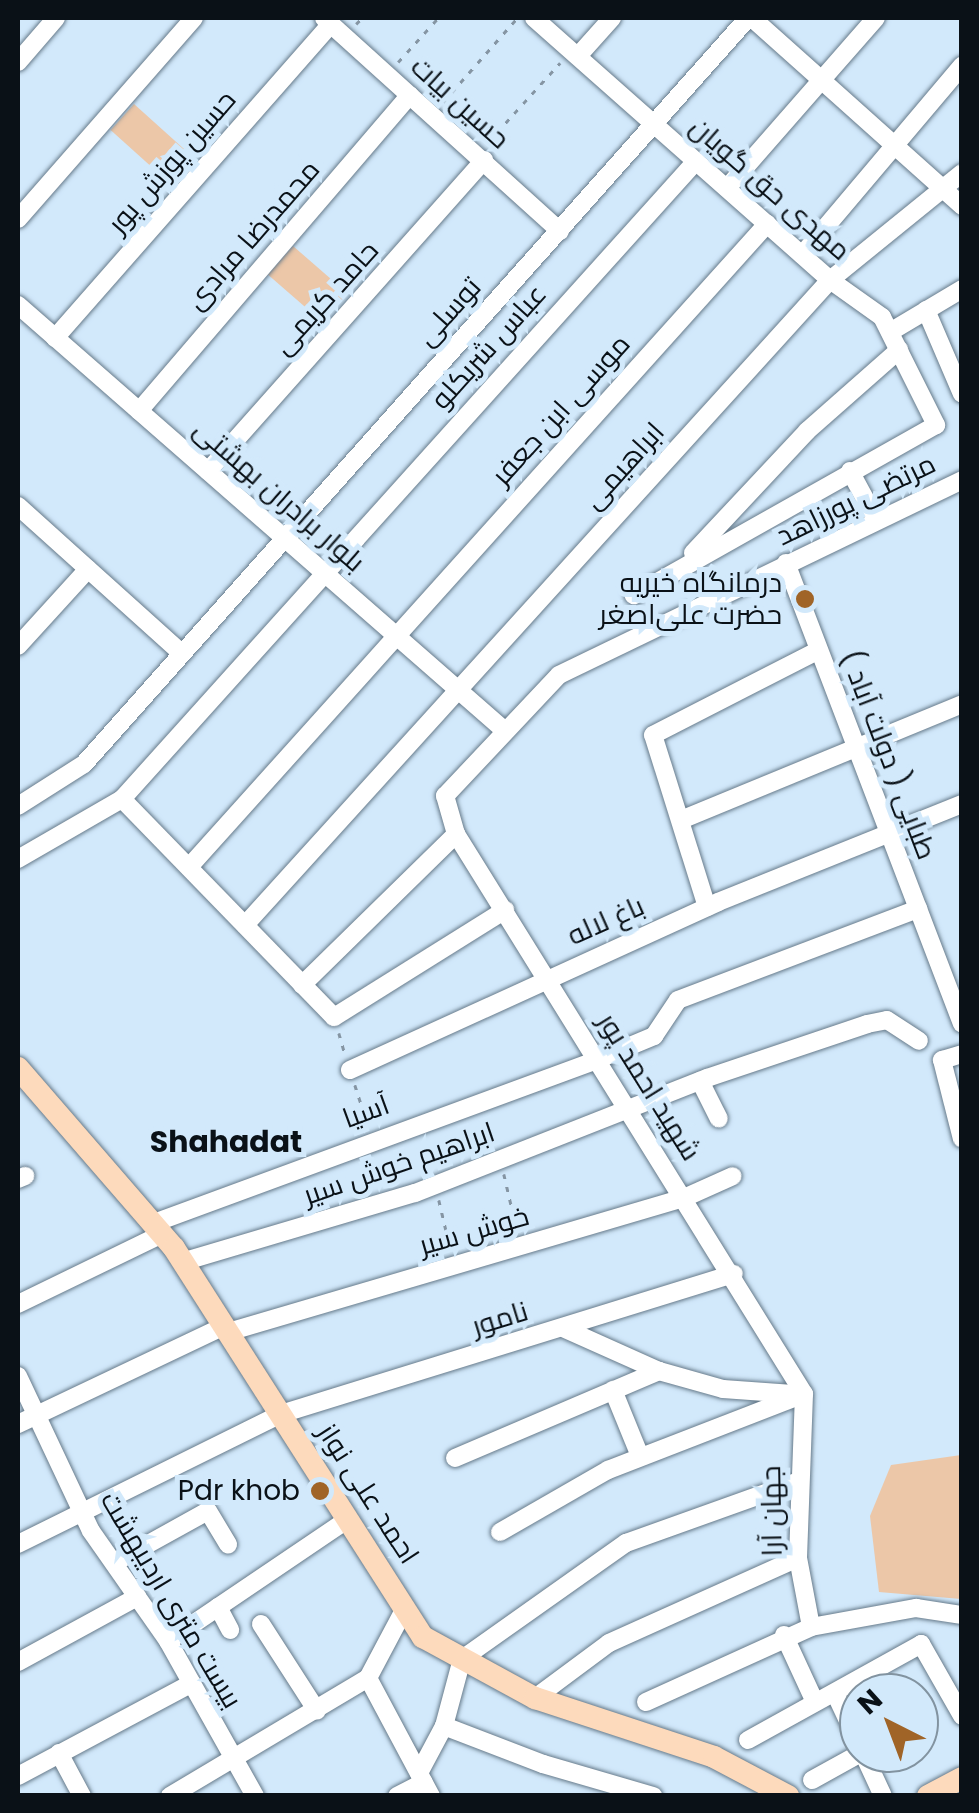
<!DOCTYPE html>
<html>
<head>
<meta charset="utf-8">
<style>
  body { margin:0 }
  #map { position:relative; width:979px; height:1813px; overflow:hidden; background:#d2e9fb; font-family:Poppins,Cairo,sans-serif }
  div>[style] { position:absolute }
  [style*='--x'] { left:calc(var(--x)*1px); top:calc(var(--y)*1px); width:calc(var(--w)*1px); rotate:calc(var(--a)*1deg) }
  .green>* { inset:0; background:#ecc7a8; transform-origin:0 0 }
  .path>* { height:2.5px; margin-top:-1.25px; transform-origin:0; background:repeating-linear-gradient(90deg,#8595a3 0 5px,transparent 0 13px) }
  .roads { filter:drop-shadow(0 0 2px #667a8a) drop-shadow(0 0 2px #667a8a) }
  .minor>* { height:18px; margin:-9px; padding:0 9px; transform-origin:9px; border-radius:9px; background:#fff }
  .major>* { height:22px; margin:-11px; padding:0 11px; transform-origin:11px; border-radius:11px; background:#fddabc }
  .dots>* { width:28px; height:28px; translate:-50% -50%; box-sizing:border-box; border:5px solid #d2e9fb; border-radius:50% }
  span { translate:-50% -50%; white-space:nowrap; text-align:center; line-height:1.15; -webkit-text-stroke:10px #d2e9fb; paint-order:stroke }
  .street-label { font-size:28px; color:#0a1117 }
  .poi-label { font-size:28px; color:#0a1117 }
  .right { translate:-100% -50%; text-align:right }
  .neighbourhood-label { font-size:30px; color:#0a1117; font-weight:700 }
  .frame { position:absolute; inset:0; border:20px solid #0a1117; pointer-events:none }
  .north { position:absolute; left:839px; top:1673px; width:100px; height:100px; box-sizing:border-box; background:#d2e9fb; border:2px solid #8293a0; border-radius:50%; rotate:318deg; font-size:28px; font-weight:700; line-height:40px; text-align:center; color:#0a1117 }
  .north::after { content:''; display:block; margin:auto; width:35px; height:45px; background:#a06427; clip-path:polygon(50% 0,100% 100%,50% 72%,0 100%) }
</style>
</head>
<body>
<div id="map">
  <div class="green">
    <i style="left:134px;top:104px;width:80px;height:35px;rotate:42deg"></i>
    <i style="left:293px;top:246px;width:72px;height:38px;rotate:41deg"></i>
    <i style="clip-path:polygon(961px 1455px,961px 1599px,879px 1592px,870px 1516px,891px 1465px)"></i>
  </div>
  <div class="path">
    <i style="--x:356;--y:24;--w:8;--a:-45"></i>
    <i style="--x:398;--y:62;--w:59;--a:-47.7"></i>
    <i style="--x:443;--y:102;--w:112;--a:-48.6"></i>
    <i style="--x:488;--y:142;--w:107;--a:-47.7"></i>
    <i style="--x:339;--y:1033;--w:22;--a:74"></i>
    <i style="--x:355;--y:1085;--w:42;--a:72"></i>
    <i style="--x:504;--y:1174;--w:57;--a:76.9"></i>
    <i style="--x:439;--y:1200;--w:52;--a:76.8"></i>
  </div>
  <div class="roads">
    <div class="minor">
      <i style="--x:324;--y:18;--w:318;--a:42.1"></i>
      <i style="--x:534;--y:18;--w:395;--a:41.5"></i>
      <i style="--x:830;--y:280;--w:64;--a:35.4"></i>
      <i style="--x:882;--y:317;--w:121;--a:63.4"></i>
      <i style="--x:936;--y:425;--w:347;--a:150.6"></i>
      <i style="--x:752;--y:18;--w:282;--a:41.8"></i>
      <i style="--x:578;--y:56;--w:51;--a:-48.2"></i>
      <i style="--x:18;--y:62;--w:58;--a:-49.2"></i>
      <i style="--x:727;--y:188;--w:226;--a:-48.8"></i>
      <i style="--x:18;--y:219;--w:267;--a:-48.8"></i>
      <i style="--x:802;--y:255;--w:248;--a:-49.8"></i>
      <i style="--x:18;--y:305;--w:646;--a:41.17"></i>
      <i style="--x:926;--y:310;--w:91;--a:66.8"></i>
      <i style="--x:890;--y:332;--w:84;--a:-30.8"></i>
      <i style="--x:55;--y:338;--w:418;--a:-48.7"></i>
      <i style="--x:139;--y:411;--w:416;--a:-49.4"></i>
      <i style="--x:208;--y:471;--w:416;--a:-48.4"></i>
      <i style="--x:850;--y:471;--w:55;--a:61.6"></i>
      <i style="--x:18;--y:506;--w:219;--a:42"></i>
      <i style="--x:693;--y:553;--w:167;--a:-46.9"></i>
      <i style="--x:807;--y:431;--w:123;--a:-41.4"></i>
      <i style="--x:786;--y:563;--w:493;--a:69.1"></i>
      <i style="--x:18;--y:646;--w:104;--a:-47.7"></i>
      <i style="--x:122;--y:799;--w:304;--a:45.8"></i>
      <i style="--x:334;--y:1017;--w:202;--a:-32"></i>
      <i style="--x:18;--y:806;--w:78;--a:-32.5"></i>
      <i style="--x:84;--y:764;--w:999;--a:-48.33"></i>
      <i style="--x:681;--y:820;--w:304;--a:-22.4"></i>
      <i style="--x:18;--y:859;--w:120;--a:-30"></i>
      <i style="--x:122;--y:799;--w:858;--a:-48.02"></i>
      <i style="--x:189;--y:867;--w:865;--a:-48.05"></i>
      <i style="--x:707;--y:907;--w:180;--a:-107.4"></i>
      <i style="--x:653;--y:735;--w:186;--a:-27.1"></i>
      <i style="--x:245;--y:925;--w:871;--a:-47.79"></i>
      <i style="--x:830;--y:280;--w:170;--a:-39"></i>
      <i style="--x:302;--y:985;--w:216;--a:-44.4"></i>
      <i style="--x:962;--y:1054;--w:21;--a:163"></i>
      <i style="--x:942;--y:1060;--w:81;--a:75.8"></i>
      <i style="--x:350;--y:1070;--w:405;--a:-24.5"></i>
      <i style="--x:718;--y:902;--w:263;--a:-21.9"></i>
      <i style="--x:700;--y:1081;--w:42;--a:63.4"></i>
      <i style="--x:18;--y:1179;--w:8;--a:-23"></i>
      <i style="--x:154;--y:1223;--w:474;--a:-20.2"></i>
      <i style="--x:599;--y:1059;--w:60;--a:-22.7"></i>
      <i style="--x:654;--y:1036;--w:43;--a:-56.3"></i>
      <i style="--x:678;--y:1000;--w:257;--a:-20.8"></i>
      <i style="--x:182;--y:1262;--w:243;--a:-16.5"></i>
      <i style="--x:415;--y:1193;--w:314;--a:-21.5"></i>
      <i style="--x:707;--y:1078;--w:169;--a:-18.6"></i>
      <i style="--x:867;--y:1024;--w:20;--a:-11"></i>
      <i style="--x:887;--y:1020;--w:38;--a:33"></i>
      <i style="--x:18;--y:1304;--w:160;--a:-25.9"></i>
      <i style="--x:563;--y:1328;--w:105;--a:24.1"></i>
      <i style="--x:659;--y:1371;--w:66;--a:15.7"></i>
      <i style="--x:723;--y:1389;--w:70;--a:4.1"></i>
      <i style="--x:228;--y:1332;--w:477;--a:-16.4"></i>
      <i style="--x:686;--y:1197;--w:51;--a:-24.1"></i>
      <i style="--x:18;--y:1376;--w:171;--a:64.8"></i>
      <i style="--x:91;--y:1531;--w:134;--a:55"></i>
      <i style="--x:168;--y:1641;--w:178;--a:60.7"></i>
      <i style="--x:613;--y:1390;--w:71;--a:67.8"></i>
      <i style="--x:804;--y:1394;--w:659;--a:-121.86"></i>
      <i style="--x:456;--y:834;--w:40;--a:-106"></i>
      <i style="--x:445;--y:796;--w:166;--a:-46.7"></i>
      <i style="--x:559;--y:675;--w:448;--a:-25.8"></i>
      <i style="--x:804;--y:1394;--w:164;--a:92.1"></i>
      <i style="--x:798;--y:1558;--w:70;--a:79.3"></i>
      <i style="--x:18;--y:1424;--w:228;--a:-25.4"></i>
      <i style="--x:455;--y:1458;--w:222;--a:-23.1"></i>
      <i style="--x:500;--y:1532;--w:125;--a:-29.9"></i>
      <i style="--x:608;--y:1470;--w:210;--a:-21.2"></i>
      <i style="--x:18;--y:1544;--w:293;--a:-26.3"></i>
      <i style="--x:281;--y:1414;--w:474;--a:-17.2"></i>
      <i style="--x:114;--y:1563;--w:107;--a:-29"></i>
      <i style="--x:208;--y:1511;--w:39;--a:59"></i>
      <i style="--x:218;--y:1607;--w:26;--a:62"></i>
      <i style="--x:261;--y:1624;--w:103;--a:57.2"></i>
      <i style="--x:784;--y:1635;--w:74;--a:65.2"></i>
      <i style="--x:168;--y:1641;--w:217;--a:-34.1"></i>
      <i style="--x:18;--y:1662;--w:136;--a:-28.6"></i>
      <i style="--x:368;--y:1678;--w:134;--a:61.9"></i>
      <i style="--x:835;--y:1693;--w:56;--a:64.8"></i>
      <i style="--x:535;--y:1698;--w:92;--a:-36.6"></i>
      <i style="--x:609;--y:1643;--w:207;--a:-24.2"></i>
      <i style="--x:646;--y:1702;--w:181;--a:-24.4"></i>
      <i style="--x:811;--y:1627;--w:107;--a:-10.3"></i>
      <i style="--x:916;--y:1608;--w:47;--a:8.7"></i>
      <i style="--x:444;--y:1726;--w:106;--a:21"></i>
      <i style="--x:543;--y:1764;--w:115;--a:16.2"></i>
      <i style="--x:748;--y:1740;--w:198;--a:-29"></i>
      <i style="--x:921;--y:1644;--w:83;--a:60.3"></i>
      <i style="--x:59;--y:1753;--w:49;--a:61.9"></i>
      <i style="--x:863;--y:1753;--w:47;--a:65.1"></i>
      <i style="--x:419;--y:1773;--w:53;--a:-62"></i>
      <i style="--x:444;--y:1726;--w:69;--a:-75"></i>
      <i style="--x:462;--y:1659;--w:201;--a:-35.3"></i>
      <i style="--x:626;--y:1543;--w:181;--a:-19.7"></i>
      <i style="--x:18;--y:1776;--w:197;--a:-28.1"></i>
      <i style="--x:812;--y:1780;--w:56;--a:-28.9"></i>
      <i style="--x:170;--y:1796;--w:230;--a:-30.8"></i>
      <i style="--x:368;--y:1678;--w:79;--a:-62.1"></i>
      <i style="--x:397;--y:1796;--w:30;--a:-27"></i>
    </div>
    <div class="major">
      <i style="--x:18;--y:1068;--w:238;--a:49.1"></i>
      <i style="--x:174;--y:1248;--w:462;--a:57.4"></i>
      <i style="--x:423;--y:1637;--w:128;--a:28.6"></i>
      <i style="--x:535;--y:1698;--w:188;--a:18.2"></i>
      <i style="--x:714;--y:1757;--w:84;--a:27.8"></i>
      <i style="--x:928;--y:1796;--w:38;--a:-28"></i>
    </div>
  </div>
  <div class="dots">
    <i style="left:805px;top:599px;background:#a06427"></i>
    <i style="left:320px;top:1491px;background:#a06427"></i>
  </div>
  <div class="street-label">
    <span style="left:460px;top:103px;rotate:42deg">حسین بیات</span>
    <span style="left:172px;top:162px;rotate:-49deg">حسین پوزش پور</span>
    <span style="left:770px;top:189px;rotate:41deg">مهدی حق گویان</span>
    <span style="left:253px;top:235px;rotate:-49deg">محمدرضا مرادی</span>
    <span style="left:326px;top:298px;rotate:-48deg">حامد کریمی</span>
    <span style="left:449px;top:312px;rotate:-48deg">توسلی</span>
    <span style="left:489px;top:347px;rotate:-48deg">عباس شریکلو</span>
    <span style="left:561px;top:410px;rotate:-48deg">موسی ابن جعفر</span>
    <span style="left:624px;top:466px;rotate:-48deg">ابراهیمی</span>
    <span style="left:279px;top:496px;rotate:41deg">بلوار برادران بهشتی</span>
    <span style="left:856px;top:500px;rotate:-26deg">مرتضی پورزاهد</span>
    <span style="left:888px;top:755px;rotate:69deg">طبایی ( دولت آباد )</span>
    <span style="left:606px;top:921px;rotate:-24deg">باغ لاله</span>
    <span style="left:649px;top:1087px;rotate:58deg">شهید احمد پور</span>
    <span style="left:366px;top:1112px;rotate:-20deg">آسیا</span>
    <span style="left:399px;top:1164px;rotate:-19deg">ابراهیم خوش سیر</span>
    <span style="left:474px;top:1231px;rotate:-16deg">خوش سیر</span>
    <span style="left:500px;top:1319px;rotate:-17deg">نامور</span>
    <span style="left:368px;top:1494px;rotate:57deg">احمد علی نواز</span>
    <span style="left:772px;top:1511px;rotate:-91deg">جهان آرا</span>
    <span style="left:171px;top:1600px;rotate:59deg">بیست متری اردیبهشت</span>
  </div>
  <div class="poi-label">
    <span class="right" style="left:782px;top:599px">درمانگاه خیریه<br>حضرت علی‌اصغر</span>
    <span class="right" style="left:300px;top:1491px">Pdr khob</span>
  </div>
  <div class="neighbourhood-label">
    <span style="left:226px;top:1142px">Shahadat</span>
  </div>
  <div class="frame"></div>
  <div class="north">N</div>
</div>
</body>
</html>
